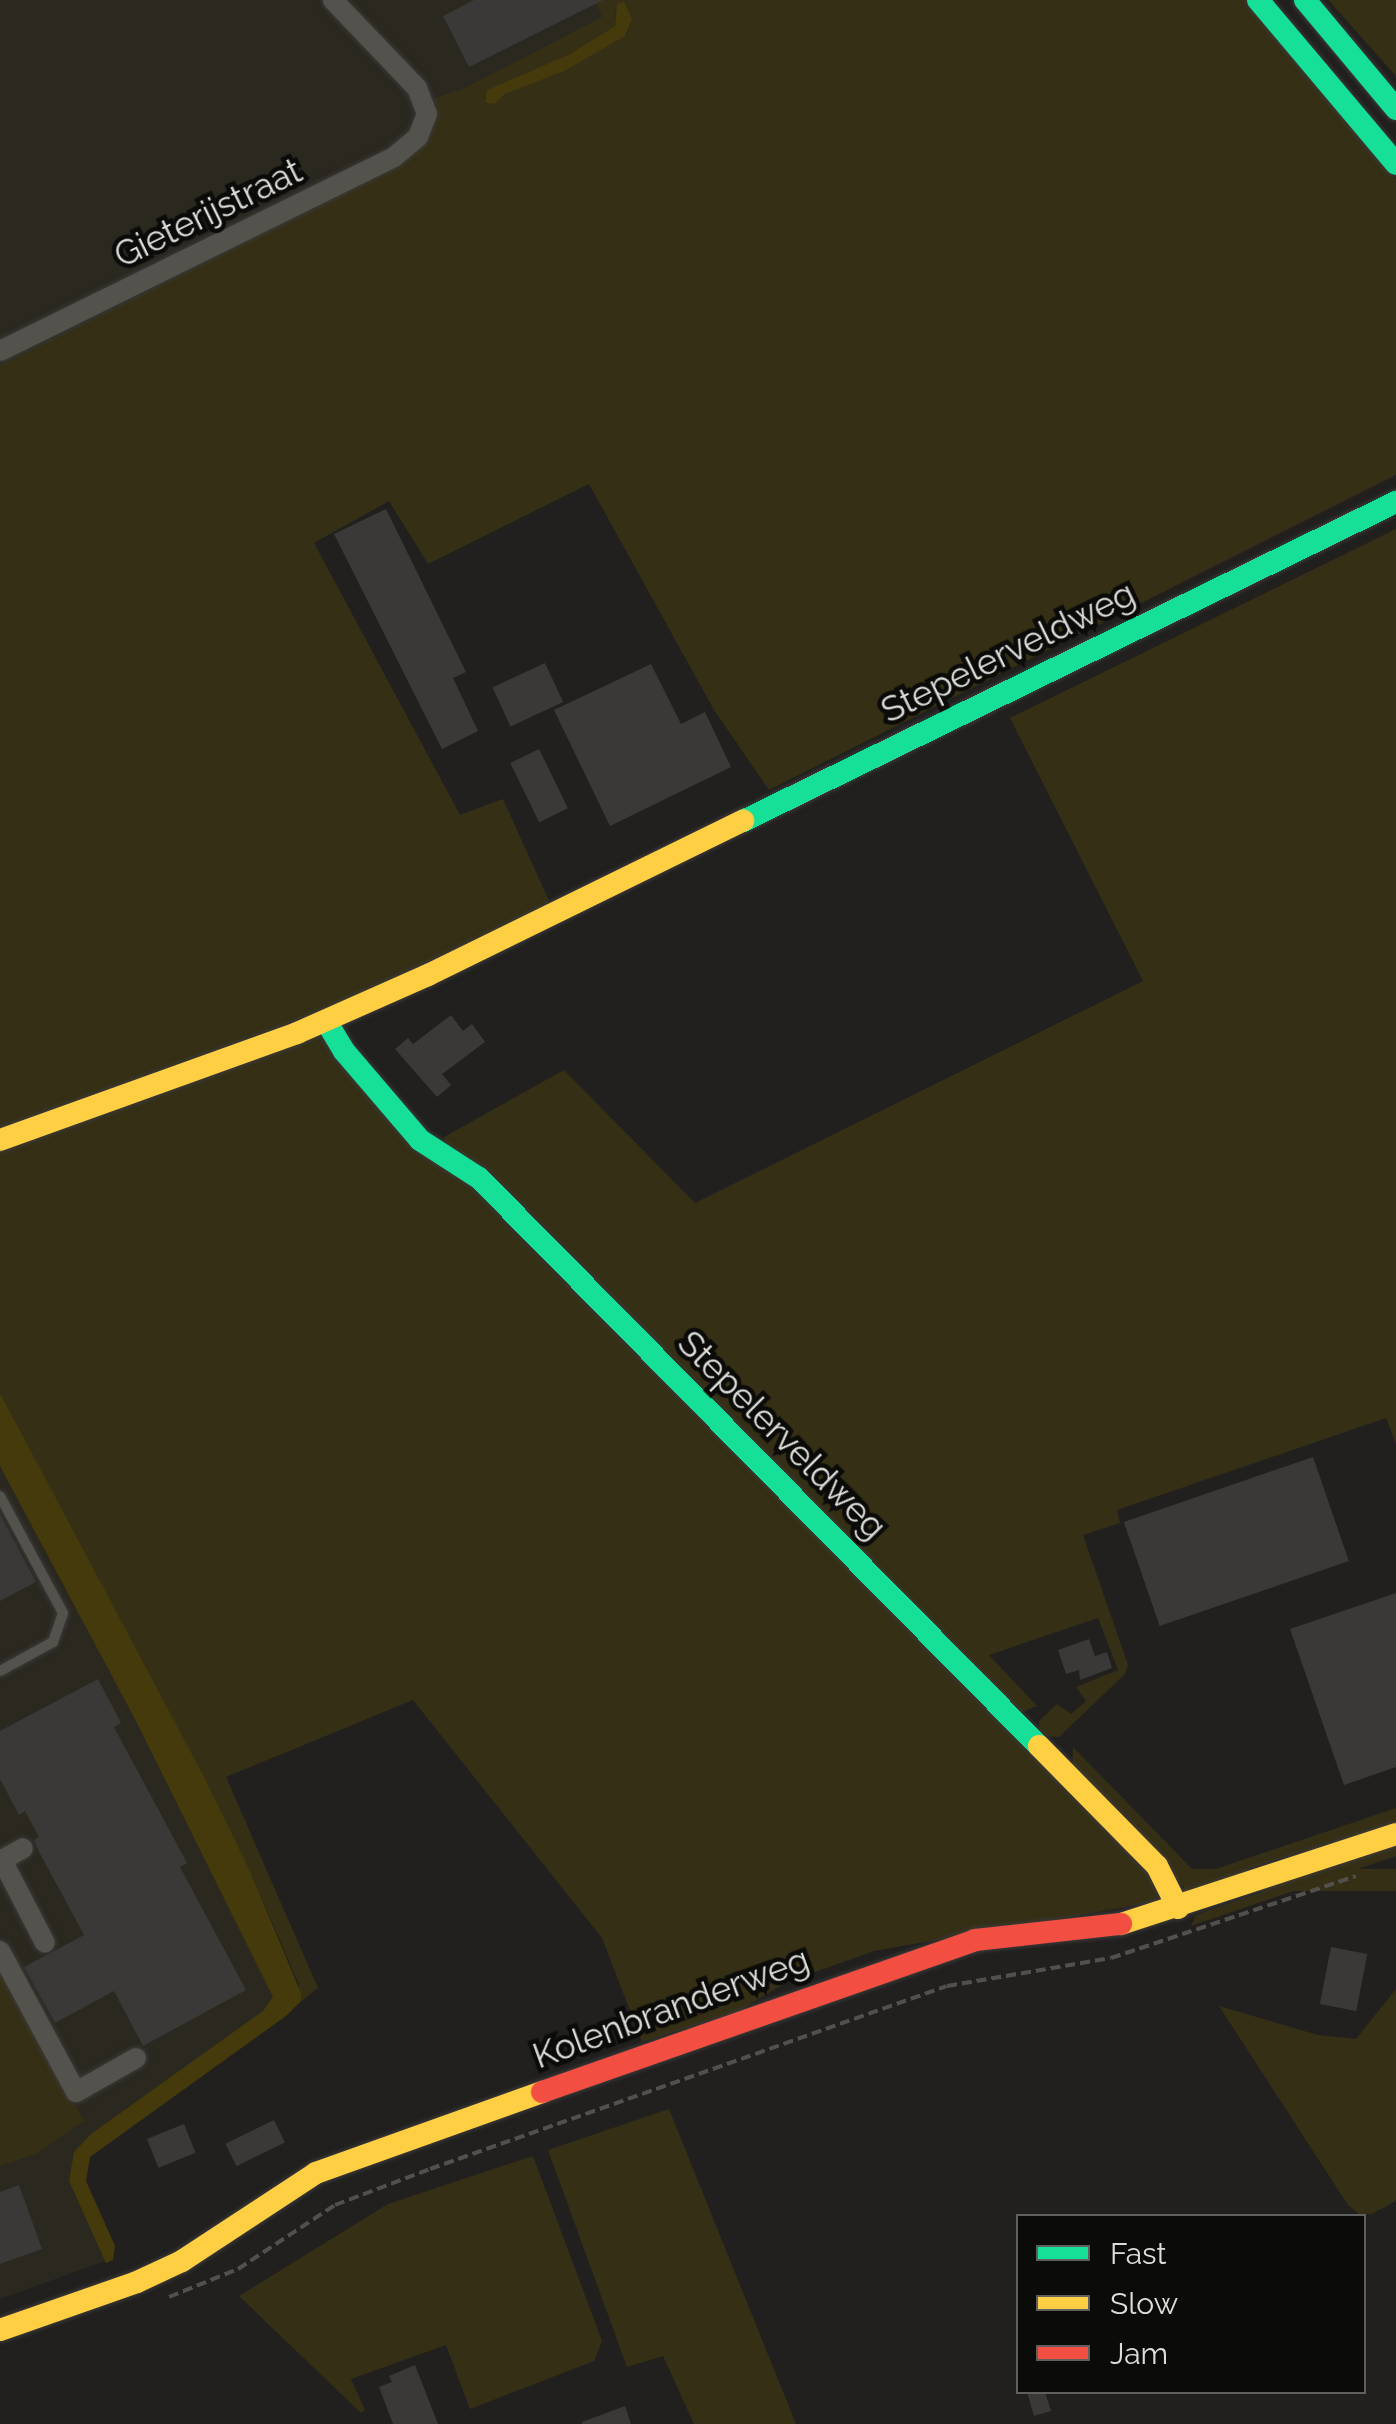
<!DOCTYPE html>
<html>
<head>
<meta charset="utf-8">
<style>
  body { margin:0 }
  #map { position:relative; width:1396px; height:2424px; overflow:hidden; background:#21201f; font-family:Raleway,sans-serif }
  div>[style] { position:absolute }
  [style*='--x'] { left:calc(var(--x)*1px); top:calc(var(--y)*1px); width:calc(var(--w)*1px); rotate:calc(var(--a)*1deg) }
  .built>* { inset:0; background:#2b2820 }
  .green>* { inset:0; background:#352f15; transform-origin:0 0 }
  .water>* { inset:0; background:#443a0c }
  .building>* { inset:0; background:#3a3938; transform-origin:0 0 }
  .path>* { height:4px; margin-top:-2px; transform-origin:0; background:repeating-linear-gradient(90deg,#51504c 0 10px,transparent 0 15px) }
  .roads { filter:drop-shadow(0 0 2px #3b3a39) drop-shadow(0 0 2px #3b3a39) }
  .lane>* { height:10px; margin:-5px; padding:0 5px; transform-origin:5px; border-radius:5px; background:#54524c }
  .street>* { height:20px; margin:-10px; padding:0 10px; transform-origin:10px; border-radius:10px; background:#54524c }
  .fast>* { height:22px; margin:-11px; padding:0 11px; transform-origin:11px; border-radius:11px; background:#16e098 }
  .slow>* { height:22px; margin:-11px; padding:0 11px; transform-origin:11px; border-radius:11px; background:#ffcf43 }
  .jam>* { height:22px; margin:-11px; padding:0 11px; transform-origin:11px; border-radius:11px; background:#f24e42 }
  span { translate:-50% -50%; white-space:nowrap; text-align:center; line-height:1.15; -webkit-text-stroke:9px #0b0b09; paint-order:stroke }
  .street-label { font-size:35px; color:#ddddda }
  .legend { position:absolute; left:1016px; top:2214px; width:350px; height:180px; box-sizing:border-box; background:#0b0b09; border:2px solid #5f5f5d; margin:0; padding:12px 18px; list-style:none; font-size:30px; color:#ddddda }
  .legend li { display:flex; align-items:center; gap:20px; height:50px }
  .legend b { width:50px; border:2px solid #5f5f5d }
</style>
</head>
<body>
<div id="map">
  <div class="built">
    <i style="clip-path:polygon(0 0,722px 0,0 444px)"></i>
    <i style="clip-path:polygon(0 1428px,288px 2002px,89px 2144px,75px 2170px,111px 2259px,0 2299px)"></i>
  </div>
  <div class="green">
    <i style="clip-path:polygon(evenodd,595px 0,1247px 0,1396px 179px,1396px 475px,769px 790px,714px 710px,589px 484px,428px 564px,389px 501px,314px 543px,460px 815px,503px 799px,550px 903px,339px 1005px,0 1129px,0 365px,400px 165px,435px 122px,435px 98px,465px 88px,602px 17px,595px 0,616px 8px,629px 31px,625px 36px,505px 94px,494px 104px,485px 103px,487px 90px,570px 54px,615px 26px,616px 8px)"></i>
    <i style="clip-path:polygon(1328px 0,1396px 0,1396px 76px)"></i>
    <i style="clip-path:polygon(1396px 529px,1396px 1444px,1386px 1418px,1117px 1510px,1120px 1523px,1083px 1535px,1128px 1665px,1125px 1674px,1059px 1737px,1040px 1736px,1039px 1721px,1057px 1704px,1071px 1714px,1086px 1701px,1076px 1687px,1118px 1670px,1098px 1618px,989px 1655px,1037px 1706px,1017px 1714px,445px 1146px,444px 1137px,564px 1070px,695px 1203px,1143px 981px,1010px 718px)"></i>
    <i style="clip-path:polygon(317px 1032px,1145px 1862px,1159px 1895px,1154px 1902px,874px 1951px,787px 1982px,737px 2012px,642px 2042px,602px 1938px,413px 1700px,226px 1777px,318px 1988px,299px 2003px,299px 1985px,250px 1871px,0 1393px,0 1148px)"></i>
    <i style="clip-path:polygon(1073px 1747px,1198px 1875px,1396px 1808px,1396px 1823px,1185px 1888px,1072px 1770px)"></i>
    <i style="clip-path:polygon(1396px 1845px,1396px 1856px,1191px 1926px,1196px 1915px)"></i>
    <i style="left:1396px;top:1869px;width:22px;height:212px;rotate:90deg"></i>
    <i style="clip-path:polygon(0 1963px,84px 2121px,36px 2154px,0 2166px)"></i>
    <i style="clip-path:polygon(1396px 1989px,1396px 2201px,1372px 2214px,1360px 2215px,1348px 2205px,1219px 2006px,1318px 2035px,1356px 2039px)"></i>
    <i style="clip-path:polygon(669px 2109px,796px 2424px,694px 2424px,663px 2356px,627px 2367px,548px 2150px)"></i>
    <i style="clip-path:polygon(533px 2156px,602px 2341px,594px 2361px,470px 2409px,446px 2345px,351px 2379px,365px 2410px,361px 2413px,239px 2296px,388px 2204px)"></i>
  </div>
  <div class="water">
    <i style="clip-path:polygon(624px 2px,632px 19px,625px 36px,564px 71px,505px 94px,494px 104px,485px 103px,487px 90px,570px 54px,615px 26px,617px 4px)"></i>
    <i style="clip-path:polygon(0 1393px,204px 1777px,250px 1871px,301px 1993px,301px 2001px,286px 2016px,90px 2157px,86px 2181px,115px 2246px,113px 2260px,106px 2263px,69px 2181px,74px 2152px,91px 2134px,263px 2011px,273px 1997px,136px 1721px,0 1466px)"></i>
  </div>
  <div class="building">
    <i style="clip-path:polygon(474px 0,603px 0,469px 67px,443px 16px)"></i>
    <i style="clip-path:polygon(386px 509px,466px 672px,453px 678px,478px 731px,442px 749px,334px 534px)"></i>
    <i style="left:545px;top:663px;width:43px;height:58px;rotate:65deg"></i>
    <i style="clip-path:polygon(651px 664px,681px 724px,705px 712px,731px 767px,610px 826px,554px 710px)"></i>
    <i style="left:539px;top:749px;width:66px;height:32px;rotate:64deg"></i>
    <i style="clip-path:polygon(451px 1015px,463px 1031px,472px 1024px,485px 1042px,442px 1074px,451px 1085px,437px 1097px,395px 1049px,408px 1038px,413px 1044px)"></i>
    <i style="left:1313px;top:1457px;width:110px;height:200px;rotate:71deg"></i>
    <i style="clip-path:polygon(0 1514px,36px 1582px,0 1601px)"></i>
    <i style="clip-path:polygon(1396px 1593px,1396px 1767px,1344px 1785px,1290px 1629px)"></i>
    <i style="clip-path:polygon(1089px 1639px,1095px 1656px,1107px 1652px,1112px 1668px,1080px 1680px,1079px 1670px,1066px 1674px,1058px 1650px)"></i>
    <i style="clip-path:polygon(98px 1679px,121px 1723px,114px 1727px,187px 1863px,180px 1867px,246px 1990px,143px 2046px,114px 1991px,55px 2023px,24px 1967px,84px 1935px,37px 1848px,34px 1840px,39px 1837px,25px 1811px,19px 1815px,0 1779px,0 1731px)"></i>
    <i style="left:1331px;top:1947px;width:37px;height:58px;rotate:11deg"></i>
    <i style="left:274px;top:2120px;width:25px;height:54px;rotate:64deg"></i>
    <i style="left:184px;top:2124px;width:31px;height:40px;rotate:68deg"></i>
    <i style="clip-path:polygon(19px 2185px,42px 2249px,0 2264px,0 2192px)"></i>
    <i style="clip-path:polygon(415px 2365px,438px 2424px,393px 2424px,379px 2387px,392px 2382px,389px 2376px)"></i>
    <i style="clip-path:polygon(1027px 2392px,1045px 2392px,1051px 2411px,1034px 2416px)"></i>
    <i style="clip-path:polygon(625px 2406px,631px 2424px,582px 2424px,582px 2422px)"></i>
  </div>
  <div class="path">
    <i style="--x:169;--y:2297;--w:74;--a:-22.1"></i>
    <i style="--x:238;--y:2269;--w:116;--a:-33.4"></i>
    <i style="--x:335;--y:2205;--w:102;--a:-20.8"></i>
    <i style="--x:430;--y:2169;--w:548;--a:-19.49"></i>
    <i style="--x:947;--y:1986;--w:166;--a:-9.7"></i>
    <i style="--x:1111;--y:1958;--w:258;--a:-18.5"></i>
  </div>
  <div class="roads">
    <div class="lane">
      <i style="--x:0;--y:1496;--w:133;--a:61.7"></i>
      <i style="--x:63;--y:1613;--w:31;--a:109"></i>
      <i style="--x:53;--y:1642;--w:60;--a:151.3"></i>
    </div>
    <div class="street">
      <i style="--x:0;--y:351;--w:439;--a:-26.2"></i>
      <i style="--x:394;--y:157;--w:31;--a:-40"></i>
      <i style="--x:418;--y:137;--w:25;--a:-69"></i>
      <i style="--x:427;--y:114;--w:28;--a:-111"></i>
      <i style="--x:417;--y:88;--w:122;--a:-133.7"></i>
      <i style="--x:2;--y:1860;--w:93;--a:62.6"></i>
      <i style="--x:0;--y:1861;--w:26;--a:-29"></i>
      <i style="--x:0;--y:1951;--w:160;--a:61.7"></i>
      <i style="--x:76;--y:2092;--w:69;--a:-29.5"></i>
    </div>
    <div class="fast">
      <i style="--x:1258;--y:0;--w:214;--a:49.9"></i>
      <i style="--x:1305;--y:0;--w:142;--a:50.1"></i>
      <i style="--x:743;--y:821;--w:727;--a:-26.04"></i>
      <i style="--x:326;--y:1021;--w:35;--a:59"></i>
      <i style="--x:344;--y:1051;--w:117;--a:49.5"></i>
      <i style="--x:420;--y:1140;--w:70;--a:32.8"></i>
      <i style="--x:479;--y:1178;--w:798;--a:45.41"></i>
    </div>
    <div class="slow">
      <i style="--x:0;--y:1140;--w:316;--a:-19.8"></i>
      <i style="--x:297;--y:1033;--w:143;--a:-23.9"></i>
      <i style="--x:428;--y:975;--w:351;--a:-26.1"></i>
      <i style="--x:1039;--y:1746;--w:168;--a:45.5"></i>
      <i style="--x:1157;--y:1866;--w:47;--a:63.4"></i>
      <i style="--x:1121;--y:1924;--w:289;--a:-18.1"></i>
      <i style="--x:0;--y:2330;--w:145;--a:-19.3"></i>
      <i style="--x:137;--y:2282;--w:50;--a:-25"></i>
      <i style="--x:182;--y:2261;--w:160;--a:-33.3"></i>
      <i style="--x:316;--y:2173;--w:240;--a:-19.7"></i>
    </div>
    <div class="jam">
      <i style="--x:542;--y:2092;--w:459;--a:-19.3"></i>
      <i style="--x:975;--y:1940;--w:147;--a:-6.3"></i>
    </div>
  </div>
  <div class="street-label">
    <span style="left:208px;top:213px;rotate:-26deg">Gieterijstraat</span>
    <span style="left:1008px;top:652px;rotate:-26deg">Stepelerveldweg</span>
    <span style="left:782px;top:1435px;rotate:45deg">Stepelerveldweg</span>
    <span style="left:671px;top:2008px;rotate:-20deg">Kolenbranderweg</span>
  </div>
  <ul class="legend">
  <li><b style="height:12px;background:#16e098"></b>Fast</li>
  <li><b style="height:12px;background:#ffcf43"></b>Slow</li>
  <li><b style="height:12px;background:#f24e42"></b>Jam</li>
  </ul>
</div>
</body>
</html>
